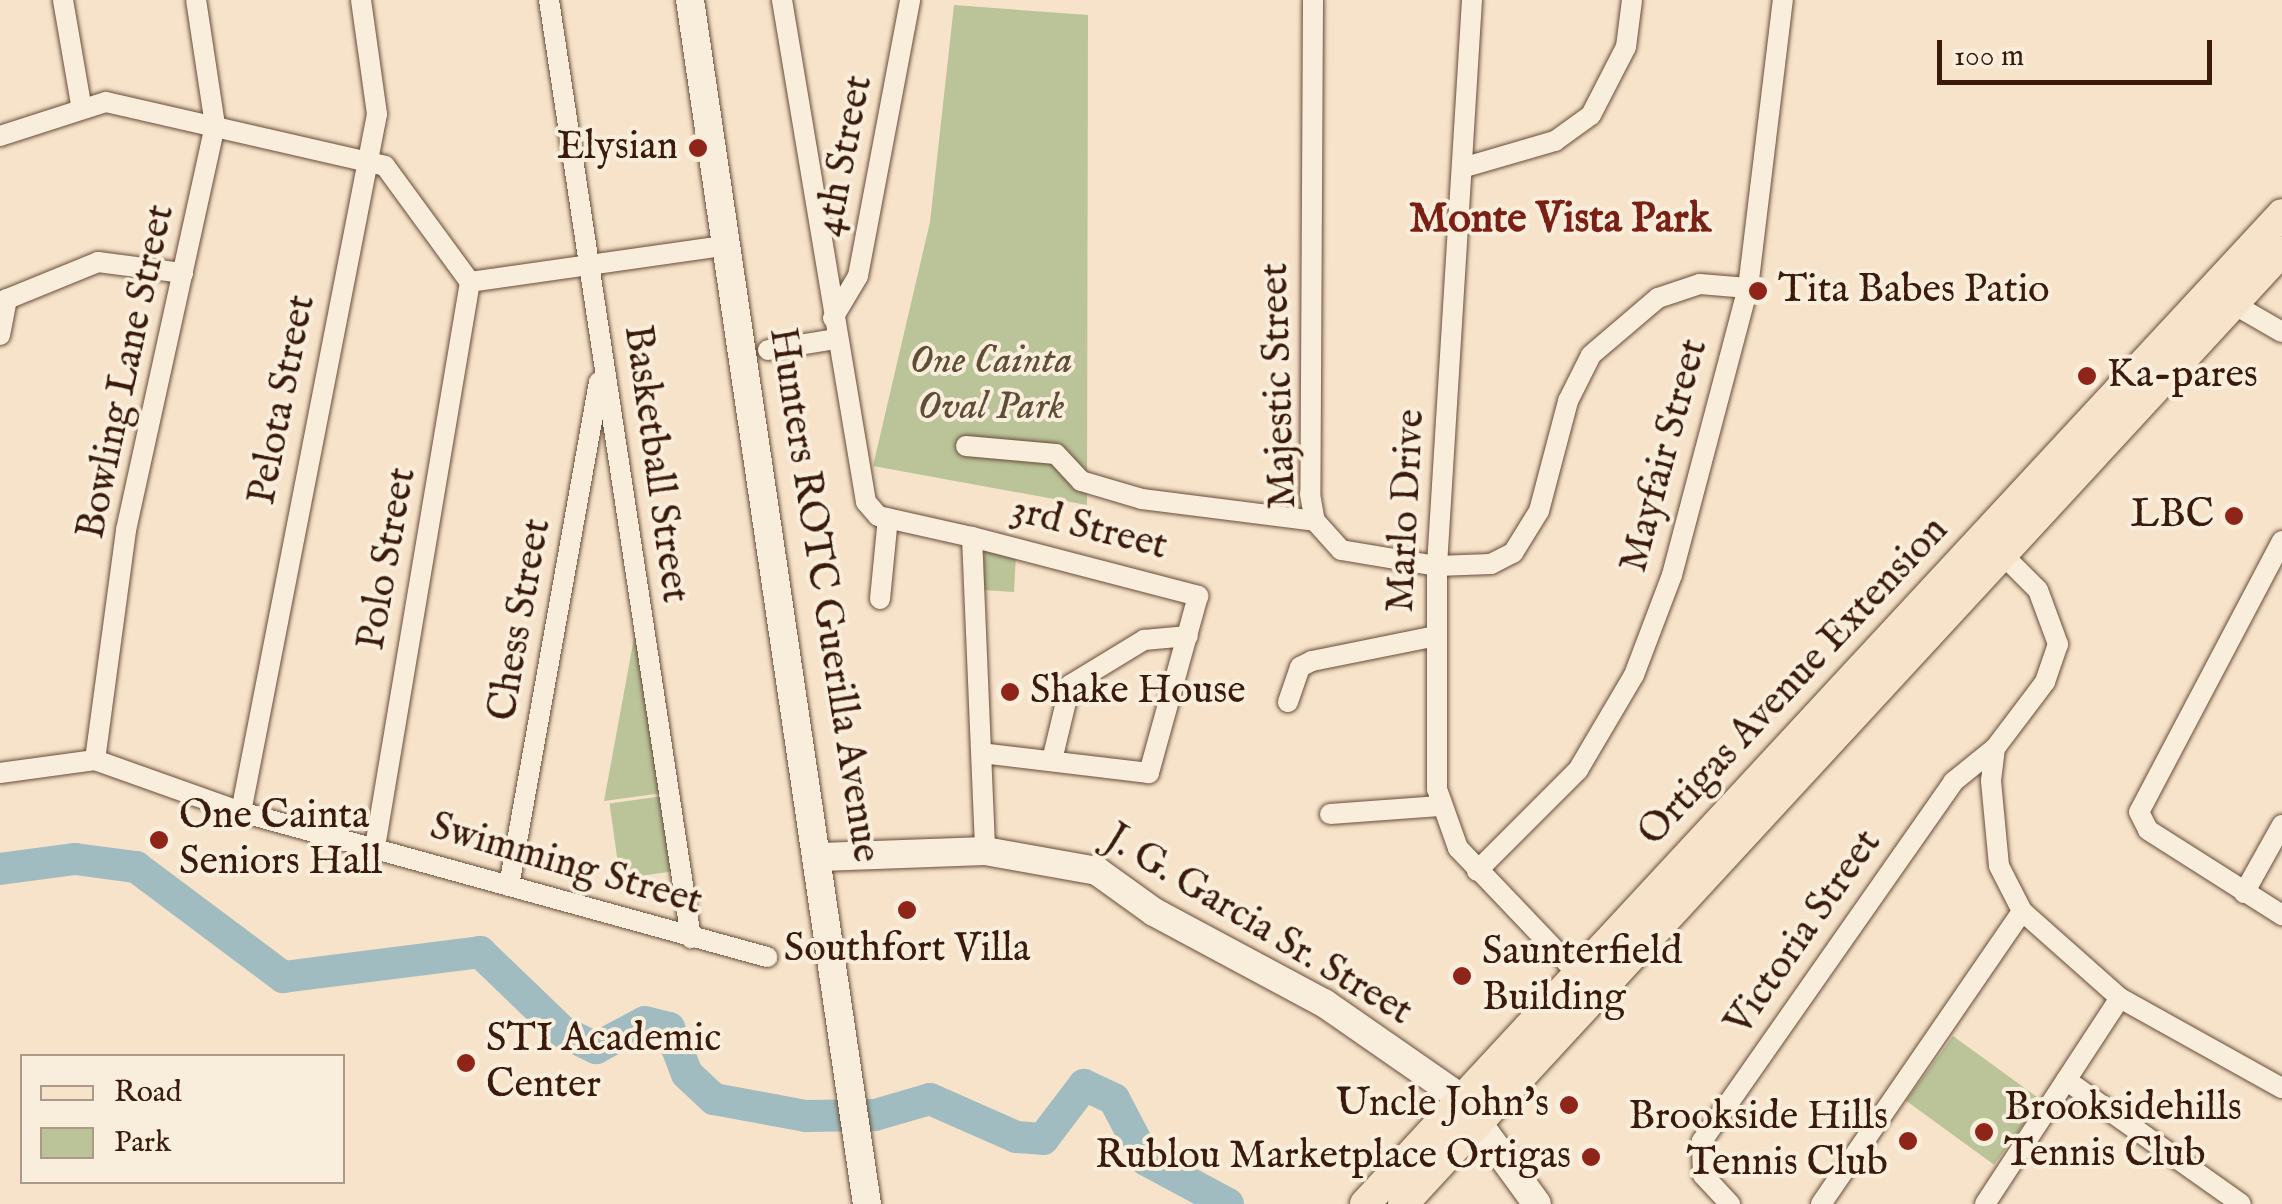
<!DOCTYPE html>
<html>
<head>
<meta charset="utf-8">
<style>
  body { margin:0 }
  #map { position:relative; width:2282px; height:1204px; overflow:hidden; background:#f6e3c9; font-family:"IM FELL English",serif }
  div>[style] { position:absolute }
  [style*='--x'] { left:calc(var(--x)*1px); top:calc(var(--y)*1px); width:calc(var(--w)*1px); rotate:calc(var(--a)*1deg) }
  .green>* { inset:0; background:#bac498; transform-origin:0 0 }
  .river>* { height:32px; margin:-16px; padding:0 16px; transform-origin:16px; border-radius:16px; background:#a1bcc0 }
  .roads { filter:drop-shadow(0 0 2px #694c3a) drop-shadow(0 0 2px #694c3a) }
  .street>* { height:20px; margin:-10px; padding:0 10px; transform-origin:10px; border-radius:10px; background:#f9eddc }
  .secondary>* { height:28px; margin:-14px; padding:0 14px; transform-origin:14px; border-radius:14px; background:#f9eddc }
  .primary>* { height:30px; margin:-15px; padding:0 15px; transform-origin:15px; border-radius:15px; background:#f6e3c9 }
  .dots>* { width:28px; height:28px; translate:-50% -50%; box-sizing:border-box; border:5px solid #f9eddc; border-radius:50% }
  span { translate:-50% -50%; white-space:nowrap; text-align:center; line-height:1.15; -webkit-text-stroke:8px #f9eddc; paint-order:stroke }
  .poi-label { font-size:40px; color:#3a1a0b }
  .right { translate:-100% -50%; text-align:right }
  .left { translate:0 -50%; text-align:left }
  .street-label { font-size:40px; color:#3a1a0b }
  .park-label { font-size:40px; color:#604d35; font-style:italic }
  .neighbourhood-label { font-size:42px; color:#7a1f14; font-weight:700 }
  .legend { position:absolute; left:20px; top:1054px; width:325px; height:130px; box-sizing:border-box; background:#f9eddc; border:2px solid #ad9988; margin:0; padding:12px 18px; list-style:none; font-size:30px; color:#3a1a0b }
  .legend li { display:flex; align-items:center; gap:20px; height:50px }
  .legend b { width:50px; border:2px solid #ad9988 }
  .scale { position:absolute; left:1937px; top:40px; width:275px; height:45px; box-sizing:border-box; border:5px solid #3a1a0b; border-top:0; padding-left:12px; font-size:30px; line-height:35px; white-space:nowrap; color:#3a1a0b; -webkit-text-stroke:8px #f9eddc; paint-order:stroke }
</style>
</head>
<body>
<div id="map">
  <div class="green">
    <i style="clip-path:polygon(954px 5px,1088px 15px,1087px 505px,873px 466px,930px 222px)"></i>
    <i style="clip-path:polygon(985px 545px,1016px 554px,1014px 592px,982px 590px)"></i>
    <i style="clip-path:polygon(639px 611px,663px 793px,604px 801px)"></i>
    <i style="left:663px;top:796px;width:76px;height:54px;rotate:82deg"></i>
    <i style="left:1953px;top:1036px;width:109px;height:80px;rotate:36deg"></i>
  </div>
  <div class="river">
    <i style="--x:0;--y:869;--w:76;--a:-7.6"></i>
    <i style="--x:75;--y:859;--w:62;--a:7.5"></i>
    <i style="--x:136;--y:867;--w:184;--a:36.8"></i>
    <i style="--x:283;--y:977;--w:199;--a:-7.2"></i>
    <i style="--x:480;--y:952;--w:115;--a:43.9"></i>
    <i style="--x:563;--y:1032;--w:37;--a:26"></i>
    <i style="--x:596;--y:1048;--w:55;--a:-28"></i>
    <i style="--x:645;--y:1022;--w:25;--a:14"></i>
    <i style="--x:669;--y:1028;--w:49;--a:68.6"></i>
    <i style="--x:687;--y:1074;--w:37;--a:43"></i>
    <i style="--x:714;--y:1099;--w:94;--a:10.5"></i>
    <i style="--x:806;--y:1116;--w:69;--a:-0.8"></i>
    <i style="--x:875;--y:1115;--w:57;--a:-16.2"></i>
    <i style="--x:930;--y:1099;--w:94;--a:23.8"></i>
    <i style="--x:1016;--y:1137;--w:27;--a:4"></i>
    <i style="--x:1043;--y:1139;--w:68;--a:-52.8"></i>
    <i style="--x:1084;--y:1085;--w:33;--a:25"></i>
    <i style="--x:1114;--y:1099;--w:69;--a:62.3"></i>
    <i style="--x:1146;--y:1160;--w:93;--a:28.2"></i>
  </div>
  <div class="roads">
    <div class="street">
      <i style="--x:63;--y:0;--w:106;--a:80.2"></i>
      <i style="--x:549;--y:0;--w:949;--a:81.39"></i>
      <i style="--x:782;--y:0;--w:509;--a:80.5"></i>
      <i style="--x:866;--y:502;--w:18;--a:49"></i>
      <i style="--x:878;--y:516;--w:96;--a:12.6"></i>
      <i style="--x:972;--y:537;--w:314;--a:87.6"></i>
      <i style="--x:1313;--y:0;--w:494;--a:90.3"></i>
      <i style="--x:1310;--y:494;--w:27;--a:80"></i>
      <i style="--x:1315;--y:521;--w:39;--a:48"></i>
      <i style="--x:1341;--y:550;--w:97;--a:9.5"></i>
      <i style="--x:1437;--y:566;--w:54;--a:-2.1"></i>
      <i style="--x:1491;--y:564;--w:25;--a:-27"></i>
      <i style="--x:1513;--y:553;--w:49;--a:-58.2"></i>
      <i style="--x:1539;--y:511;--w:114;--a:-75.2"></i>
      <i style="--x:1568;--y:401;--w:51;--a:-63.4"></i>
      <i style="--x:1591;--y:355;--w:88;--a:-40.4"></i>
      <i style="--x:1658;--y:298;--w:44;--a:-18.4"></i>
      <i style="--x:1700;--y:284;--w:48;--a:4.8"></i>
      <i style="--x:1472;--y:0;--w:567;--a:93.54"></i>
      <i style="--x:1437;--y:566;--w:223;--a:90"></i>
      <i style="--x:1437;--y:789;--w:63;--a:70.4"></i>
      <i style="--x:1458;--y:848;--w:174;--a:46.4"></i>
      <i style="--x:0;--y:136;--w:111;--a:-17.8"></i>
      <i style="--x:106;--y:102;--w:286;--a:12.9"></i>
      <i style="--x:385;--y:166;--w:144;--a:53.8"></i>
      <i style="--x:470;--y:282;--w:262;--a:-8.1"></i>
      <i style="--x:1462;--y:168;--w:97;--a:-16.2"></i>
      <i style="--x:1555;--y:141;--w:44;--a:-35.8"></i>
      <i style="--x:1591;--y:115;--w:76;--a:-62.8"></i>
      <i style="--x:1626;--y:47;--w:47;--a:-82.7"></i>
      <i style="--x:2223;--y:298;--w:68;--a:30"></i>
      <i style="--x:0;--y:302;--w:106;--a:-22.2"></i>
      <i style="--x:98;--y:262;--w:86;--a:7.4"></i>
      <i style="--x:833;--y:318;--w:49;--a:-59.2"></i>
      <i style="--x:858;--y:276;--w:281;--a:-79.3"></i>
      <i style="--x:0;--y:335;--w:37;--a:-79"></i>
      <i style="--x:768;--y:350;--w:68;--a:-9.3"></i>
      <i style="--x:966;--y:446;--w:90;--a:5.1"></i>
      <i style="--x:1056;--y:454;--w:37;--a:47"></i>
      <i style="--x:1081;--y:481;--w:64;--a:16.4"></i>
      <i style="--x:1142;--y:499;--w:174;--a:7.2"></i>
      <i style="--x:972;--y:537;--w:234;--a:14.6"></i>
      <i style="--x:1198;--y:596;--w:184;--a:105.5"></i>
      <i style="--x:1149;--y:773;--w:168;--a:-173.2"></i>
      <i style="--x:2282;--y:541;--w:306;--a:117.8"></i>
      <i style="--x:2139;--y:812;--w:20;--a:63"></i>
      <i style="--x:2148;--y:830;--w:159;--a:32.4"></i>
      <i style="--x:1996;--y:548;--w:59;--a:45"></i>
      <i style="--x:2038;--y:590;--w:58;--a:69.7"></i>
      <i style="--x:2058;--y:644;--w:40;--a:108.9"></i>
      <i style="--x:2045;--y:682;--w:83;--a:127.1"></i>
      <i style="--x:1995;--y:748;--w:33;--a:97"></i>
      <i style="--x:1991;--y:781;--w:85;--a:84.6"></i>
      <i style="--x:1999;--y:866;--w:51;--a:62.9"></i>
      <i style="--x:2022;--y:911;--w:131;--a:41.6"></i>
      <i style="--x:2120;--y:998;--w:185;--a:29.1"></i>
      <i style="--x:880;--y:599;--w:81;--a:-84.4"></i>
      <i style="--x:1288;--y:702;--w:37;--a:-71"></i>
      <i style="--x:1300;--y:667;--w:13;--a:-27"></i>
      <i style="--x:1312;--y:661;--w:126;--a:-11.4"></i>
      <i style="--x:1053;--y:756;--w:73;--a:-76.5"></i>
      <i style="--x:1070;--y:685;--w:87;--a:-31.3"></i>
      <i style="--x:1144;--y:640;--w:44;--a:-5.2"></i>
      <i style="--x:95;--y:760;--w:232;--a:-82.3"></i>
      <i style="--x:126;--y:530;--w:415;--a:-77.6"></i>
      <i style="--x:215;--y:125;--w:126;--a:-98.6"></i>
      <i style="--x:0;--y:773;--w:96;--a:-7.8"></i>
      <i style="--x:95;--y:760;--w:155;--a:19.6"></i>
      <i style="--x:241;--y:812;--w:546;--a:15.41"></i>
      <i style="--x:241;--y:812;--w:711;--a:-78.97"></i>
      <i style="--x:377;--y:114;--w:115;--a:-98"></i>
      <i style="--x:1330;--y:814;--w:110;--a:-4.2"></i>
      <i style="--x:375;--y:847;--w:573;--a:-80.46"></i>
      <i style="--x:1477;--y:871;--w:143;--a:-45"></i>
      <i style="--x:1578;--y:770;--w:110;--a:-59.5"></i>
      <i style="--x:1634;--y:675;--w:107;--a:-69.2"></i>
      <i style="--x:1672;--y:575;--w:297;--a:-75.2"></i>
      <i style="--x:1748;--y:288;--w:290;--a:-83.1"></i>
      <i style="--x:509;--y:886;--w:512;--a:-79.88"></i>
      <i style="--x:2244;--y:893;--w:78;--a:-60.8"></i>
      <i style="--x:2066;--y:1080;--w:214;--a:35.3"></i>
      <i style="--x:1730;--y:1204;--w:40;--a:-133"></i>
      <i style="--x:1703;--y:1175;--w:34;--a:-92"></i>
      <i style="--x:1702;--y:1141;--w:438;--a:-55"></i>
      <i style="--x:1953;--y:782;--w:54;--a:-39"></i>
      <i style="--x:1821;--y:1204;--w:355;--a:-55.5"></i>
      <i style="--x:1985;--y:1204;--w:246;--a:-56.8"></i>
    </div>
    <div class="secondary">
      <i style="--x:690;--y:0;--w:1217;--a:81.64"></i>
      <i style="--x:821;--y:857;--w:164;--a:-2.1"></i>
      <i style="--x:985;--y:851;--w:114;--a:10.1"></i>
      <i style="--x:1097;--y:871;--w:70;--a:35.7"></i>
      <i style="--x:1154;--y:912;--w:193;--a:28.2"></i>
      <i style="--x:1324;--y:1003;--w:168;--a:34.8"></i>
      <i style="--x:1478;--y:1123;--w:100;--a:53.9"></i>
    </div>
    <div class="primary">
      <i style="--x:1365;--y:1204;--w:1349;--a:-47.19"></i>
      <i style="--x:1403;--y:1204;--w:1296;--a:-47.31"></i>
    </div>
  </div>
  <div class="dots">
    <i style="left:698px;top:148px;background:#8f2418"></i>
    <i style="left:1758px;top:291px;background:#8f2418"></i>
    <i style="left:2087px;top:376px;background:#8f2418"></i>
    <i style="left:2234px;top:516px;background:#8f2418"></i>
    <i style="left:1010px;top:692px;background:#8f2418"></i>
    <i style="left:159px;top:840px;background:#8f2418"></i>
    <i style="left:907px;top:910px;background:#8f2418"></i>
    <i style="left:1462px;top:976px;background:#8f2418"></i>
    <i style="left:466px;top:1063px;background:#8f2418"></i>
    <i style="left:1569px;top:1105px;background:#8f2418"></i>
    <i style="left:1984px;top:1132px;background:#8f2418"></i>
    <i style="left:1908px;top:1141px;background:#8f2418"></i>
    <i style="left:1591px;top:1157px;background:#8f2418"></i>
  </div>
  <div class="poi-label">
    <span class="right" style="left:678px;top:148px">Elysian</span>
    <span class="left" style="left:1778px;top:291px">Tita Babes Patio</span>
    <span class="left" style="left:2107px;top:376px">Ka-pares</span>
    <span class="right" style="left:2214px;top:516px">LBC</span>
    <span class="left" style="left:1030px;top:692px">Shake House</span>
    <span class="left" style="left:179px;top:840px">One Cainta<br>Seniors Hall</span>
    <span style="left:907px;top:950px">Southfort Villa</span>
    <span class="left" style="left:1482px;top:976px">Saunterfield<br>Building</span>
    <span class="left" style="left:486px;top:1063px">STI Academic<br>Center</span>
    <span class="right" style="left:1549px;top:1105px">Uncle John's</span>
    <span class="left" style="left:2004px;top:1132px">Brooksidehills<br>Tennis Club</span>
    <span class="right" style="left:1888px;top:1141px">Brookside Hills<br>Tennis Club</span>
    <span class="right" style="left:1571px;top:1157px">Rublou Marketplace Ortigas</span>
  </div>
  <div class="street-label">
    <span style="left:845px;top:156px;rotate:-79deg">4th Street</span>
    <span style="left:127px;top:372px;rotate:-78deg">Bowling Lane Street</span>
    <span style="left:1280px;top:386px;rotate:-92deg">Majestic Street</span>
    <span style="left:283px;top:400px;rotate:-79deg">Pelota Street</span>
    <span style="left:1665px;top:456px;rotate:-75deg">Mayfair Street</span>
    <span style="left:655px;top:464px;rotate:82deg">Basketball Street</span>
    <span style="left:1407px;top:511px;rotate:-87deg">Marlo Drive</span>
    <span style="left:1089px;top:529px;rotate:14deg">3rd Street</span>
    <span style="left:388px;top:559px;rotate:-80deg">Polo Street</span>
    <span style="left:823px;top:595px;rotate:81deg">Hunters ROTC Guerilla Avenue</span>
    <span style="left:521px;top:620px;rotate:-80deg">Chess Street</span>
    <span style="left:1794px;top:682px;rotate:-47deg">Ortigas Avenue Extension</span>
    <span style="left:566px;top:865px;rotate:16deg">Swimming Street</span>
    <span style="left:1258px;top:926px;rotate:31deg">J. G. Garcia Sr. Street</span>
    <span style="left:1804px;top:933px;rotate:-55deg">Victoria Street</span>
  </div>
  <div class="park-label">
    <span style="left:991px;top:385px">One Cainta<br>Oval Park</span>
  </div>
  <div class="neighbourhood-label">
    <span style="left:1560px;top:220px">Monte Vista Park</span>
  </div>
  <ul class="legend">
  <li><b style="height:12px;background:#f6e3c9"></b>Road</li>
  <li><b style="height:28px;background:#bac498"></b>Park</li>
  </ul>
  <div class="scale">100 m</div>
</div>
</body>
</html>
